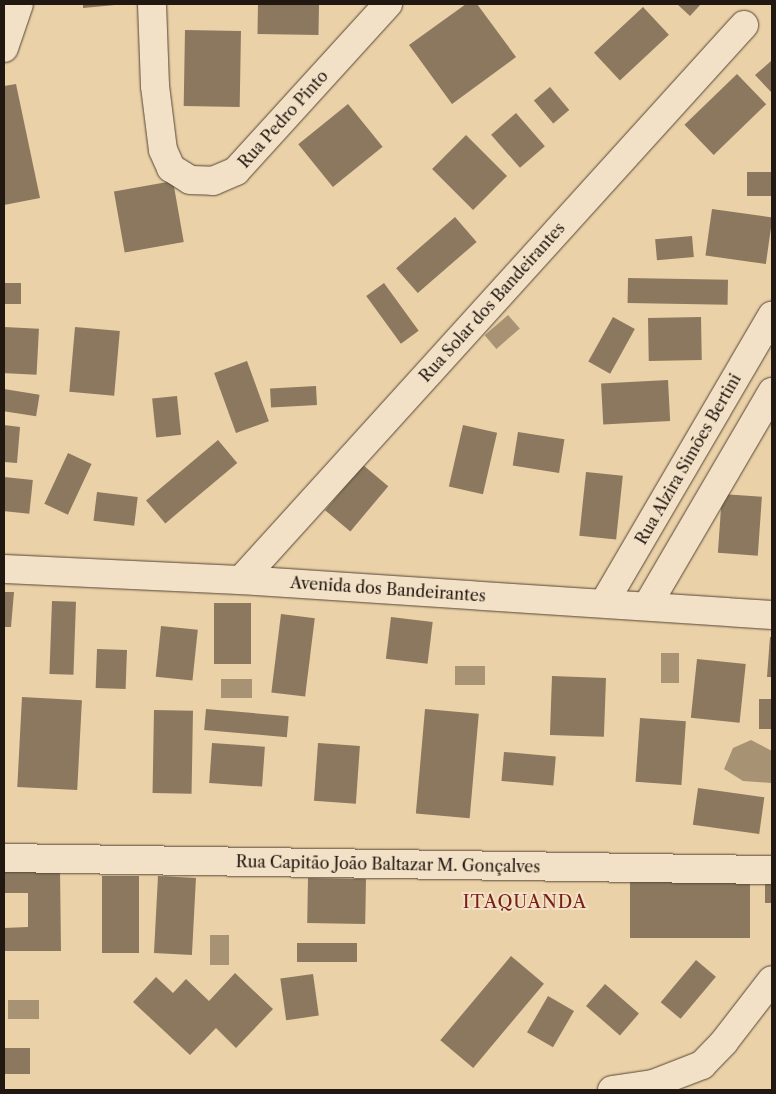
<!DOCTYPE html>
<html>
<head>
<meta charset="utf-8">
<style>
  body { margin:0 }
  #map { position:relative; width:776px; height:1094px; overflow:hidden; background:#ebd1a7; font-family:"Libre Caslon Text",serif }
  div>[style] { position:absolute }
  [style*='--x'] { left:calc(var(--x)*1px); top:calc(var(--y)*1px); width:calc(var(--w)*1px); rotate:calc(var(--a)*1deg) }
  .water>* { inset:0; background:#a79274; transform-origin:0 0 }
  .building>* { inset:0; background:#8b785f; transform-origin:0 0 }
  .roads { filter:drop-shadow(0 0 1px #544637) drop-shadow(0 0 1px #544637) }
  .minor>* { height:28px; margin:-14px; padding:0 14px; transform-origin:14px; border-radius:14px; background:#f2e1c6 }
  span { translate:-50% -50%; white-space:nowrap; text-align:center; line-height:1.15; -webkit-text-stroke:4px #f2e1c6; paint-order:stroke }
  .street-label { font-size:16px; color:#221812 }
  .neighbourhood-label { font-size:18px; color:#7a1f14; letter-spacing:1px }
  .frame { position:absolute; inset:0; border:5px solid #221812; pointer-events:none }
</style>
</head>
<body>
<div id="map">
  <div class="water">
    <i style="left:508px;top:315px;width:18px;height:31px;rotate:49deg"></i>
    <i style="left:661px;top:653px;width:18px;height:30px"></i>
    <i style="left:455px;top:666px;width:30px;height:19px"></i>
    <i style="left:221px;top:679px;width:31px;height:19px"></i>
    <i style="clip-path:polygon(751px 740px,772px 751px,771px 783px,743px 781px,724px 769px,733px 748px)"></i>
    <i style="left:210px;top:935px;width:19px;height:30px"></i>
    <i style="left:8px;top:1000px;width:31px;height:19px"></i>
  </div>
  <div class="building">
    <i style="clip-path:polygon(83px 4px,115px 4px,115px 5px,83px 8px)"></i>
    <i style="left:258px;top:4px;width:61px;height:30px;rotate:1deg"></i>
    <i style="clip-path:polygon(466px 4px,477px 4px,516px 57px,452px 104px,409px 45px)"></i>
    <i style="clip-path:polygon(677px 4px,701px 4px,690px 16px)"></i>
    <i style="left:643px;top:7px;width:38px;height:67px;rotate:47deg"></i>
    <i style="left:185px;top:30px;width:56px;height:76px;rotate:1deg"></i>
    <i style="clip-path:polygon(771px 61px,772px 63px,772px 93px,755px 75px)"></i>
    <i style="left:737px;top:74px;width:42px;height:73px;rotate:46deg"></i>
    <i style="clip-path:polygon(16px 84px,40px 198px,4px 205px,4px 86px)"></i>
    <i style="left:550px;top:87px;width:30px;height:21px;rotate:50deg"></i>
    <i style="left:348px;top:104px;width:55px;height:64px;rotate:51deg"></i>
    <i style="left:516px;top:113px;width:44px;height:33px;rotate:49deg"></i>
    <i style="left:466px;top:135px;width:58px;height:48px;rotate:45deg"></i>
    <i style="left:772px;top:172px;width:24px;height:25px;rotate:90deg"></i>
    <i style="left:173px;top:181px;width:62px;height:60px;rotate:80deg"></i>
    <i style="left:712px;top:209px;width:61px;height:47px;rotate:8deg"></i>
    <i style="left:455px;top:217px;width:33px;height:78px;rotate:49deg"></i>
    <i style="left:692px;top:236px;width:21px;height:37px;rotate:85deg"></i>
    <i style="left:628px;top:278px;width:100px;height:25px;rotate:1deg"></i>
    <i style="left:4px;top:283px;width:17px;height:21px"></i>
    <i style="left:384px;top:283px;width:59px;height:22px;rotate:54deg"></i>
    <i style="left:613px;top:317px;width:25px;height:51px;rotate:29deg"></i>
    <i style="left:701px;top:317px;width:43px;height:53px;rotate:89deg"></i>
    <i style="left:4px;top:327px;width:35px;height:46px;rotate:3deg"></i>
    <i style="left:75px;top:327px;width:45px;height:65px;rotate:5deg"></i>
    <i style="left:247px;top:361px;width:64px;height:35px;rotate:70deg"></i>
    <i style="left:668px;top:380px;width:41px;height:67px;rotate:87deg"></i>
    <i style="left:316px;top:386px;width:19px;height:46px;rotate:87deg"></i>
    <i style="left:4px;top:389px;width:36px;height:22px;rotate:9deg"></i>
    <i style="left:177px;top:396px;width:39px;height:25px;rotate:84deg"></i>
    <i style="clip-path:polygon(4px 425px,20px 427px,17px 463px,4px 462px)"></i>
    <i style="left:463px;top:425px;width:35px;height:63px;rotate:13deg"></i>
    <i style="left:518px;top:432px;width:47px;height:34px;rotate:9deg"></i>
    <i style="left:218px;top:440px;width:30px;height:94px;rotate:50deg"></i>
    <i style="left:68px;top:453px;width:26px;height:56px;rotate:25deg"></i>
    <i style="left:363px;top:465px;width:33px;height:59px;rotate:40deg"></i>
    <i style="left:586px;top:472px;width:37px;height:64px;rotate:6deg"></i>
    <i style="left:4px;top:477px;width:29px;height:34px;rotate:6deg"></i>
    <i style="left:97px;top:492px;width:41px;height:29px;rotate:7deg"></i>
    <i style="left:722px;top:494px;width:40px;height:59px;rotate:4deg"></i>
    <i style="clip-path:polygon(4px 592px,14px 592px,11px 627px,4px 627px)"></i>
    <i style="left:52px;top:601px;width:24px;height:73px;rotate:2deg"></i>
    <i style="left:214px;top:603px;width:37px;height:61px"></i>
    <i style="left:281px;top:614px;width:34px;height:79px;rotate:7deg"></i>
    <i style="left:391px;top:617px;width:42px;height:42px;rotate:7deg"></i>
    <i style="left:161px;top:626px;width:37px;height:51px;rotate:6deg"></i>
    <i style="clip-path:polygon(770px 637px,772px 637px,772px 677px,767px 677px)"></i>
    <i style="left:97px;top:649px;width:30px;height:39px;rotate:2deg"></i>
    <i style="left:697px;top:659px;width:49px;height:59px;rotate:6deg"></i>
    <i style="left:552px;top:676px;width:54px;height:59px;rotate:2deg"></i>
    <i style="left:22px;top:697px;width:60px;height:90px;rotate:3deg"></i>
    <i style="left:759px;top:699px;width:13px;height:30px"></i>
    <i style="left:206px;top:709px;width:83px;height:21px;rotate:5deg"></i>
    <i style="left:425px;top:709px;width:54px;height:105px;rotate:5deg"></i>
    <i style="left:154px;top:710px;width:39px;height:83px;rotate:1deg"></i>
    <i style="left:640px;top:718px;width:46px;height:64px;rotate:4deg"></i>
    <i style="left:212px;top:743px;width:53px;height:40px;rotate:4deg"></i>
    <i style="left:318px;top:743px;width:42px;height:58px;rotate:4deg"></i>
    <i style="left:504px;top:752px;width:52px;height:29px;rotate:5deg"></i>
    <i style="left:698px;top:788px;width:67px;height:37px;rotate:8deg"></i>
    <i style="clip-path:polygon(60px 868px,61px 951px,4px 951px,4px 928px,28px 927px,28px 893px,4px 893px,4px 869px)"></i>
    <i style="left:102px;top:876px;width:37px;height:77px"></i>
    <i style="left:158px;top:876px;width:38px;height:77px;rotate:3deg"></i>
    <i style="left:308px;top:878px;width:58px;height:45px;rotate:1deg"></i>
    <i style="left:750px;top:881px;width:57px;height:120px;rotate:90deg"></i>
    <i style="left:765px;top:884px;width:7px;height:19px"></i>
    <i style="left:357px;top:943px;width:19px;height:60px;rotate:90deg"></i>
    <i style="left:511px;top:956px;width:43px;height:110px;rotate:40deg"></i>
    <i style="left:696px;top:960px;width:26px;height:55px;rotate:40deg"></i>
    <i style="clip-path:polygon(235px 973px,273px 1009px,236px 1048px,216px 1028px,190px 1055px,133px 1002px,156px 977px,173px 993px,186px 979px,209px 1001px)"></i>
    <i style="left:313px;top:974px;width:42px;height:33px;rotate:82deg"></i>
    <i style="left:605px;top:984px;width:45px;height:29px;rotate:41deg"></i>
    <i style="left:548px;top:996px;width:30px;height:42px;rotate:30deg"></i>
    <i style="left:4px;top:1048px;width:26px;height:26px"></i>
  </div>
  <div class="roads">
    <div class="minor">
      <i style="--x:152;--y:4;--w:82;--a:87.9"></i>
      <i style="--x:155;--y:86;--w:64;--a:82.9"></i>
      <i style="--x:163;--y:150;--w:20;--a:66"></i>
      <i style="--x:171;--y:168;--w:22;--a:32"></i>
      <i style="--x:190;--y:180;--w:23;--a:2"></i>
      <i style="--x:213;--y:181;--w:25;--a:-23"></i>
      <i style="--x:236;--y:171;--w:226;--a:-47.7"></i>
      <i style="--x:4;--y:48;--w:46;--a:-71.2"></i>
      <i style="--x:4;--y:569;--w:237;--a:2.7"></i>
      <i style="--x:241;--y:580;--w:532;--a:3.77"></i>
      <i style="--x:241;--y:580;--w:749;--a:-47.81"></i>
      <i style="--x:604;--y:603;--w:333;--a:-59.7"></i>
      <i style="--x:647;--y:606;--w:248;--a:-59.7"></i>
      <i style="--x:4;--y:858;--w:768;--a:0.9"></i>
      <i style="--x:612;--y:1090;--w:41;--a:-8.3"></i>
      <i style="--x:653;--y:1084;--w:53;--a:-21.2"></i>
      <i style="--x:702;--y:1065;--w:32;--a:-46"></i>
      <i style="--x:724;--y:1042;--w:78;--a:-52.3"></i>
    </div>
  </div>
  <div class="street-label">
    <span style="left:283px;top:119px;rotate:-48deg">Rua Pedro Pinto</span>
    <span style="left:492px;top:302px;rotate:-48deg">Rua Solar dos Bandeirantes</span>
    <span style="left:688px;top:459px;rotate:-60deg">Rua Alzira Simões Bertini</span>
    <span style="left:388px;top:589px;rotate:4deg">Avenida dos Bandeirantes</span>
    <span style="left:388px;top:864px;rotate:1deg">Rua Capitão João Baltazar M. Gonçalves</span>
  </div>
  <div class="neighbourhood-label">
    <span style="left:525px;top:902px">ITAQUANDA</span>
  </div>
  <div class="frame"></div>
</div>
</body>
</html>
